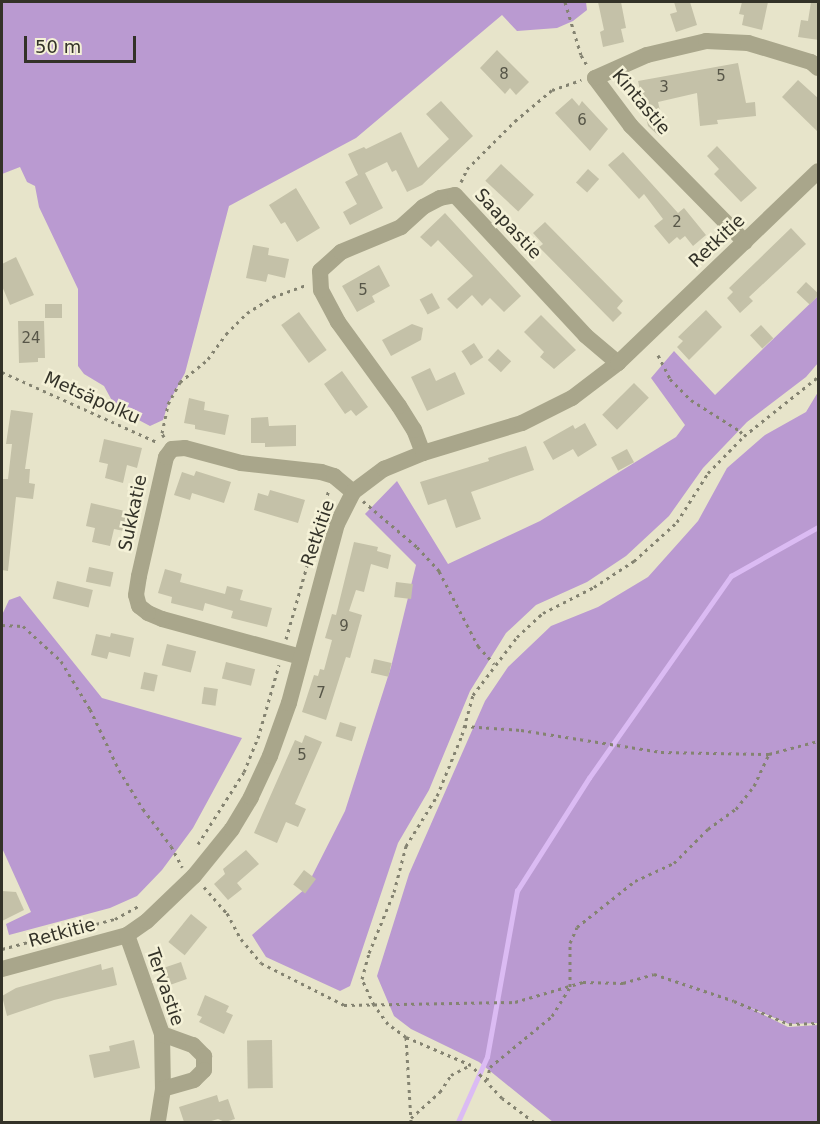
<!DOCTYPE html>
<html>
<head>
<meta charset="utf-8">
<style>
  body { margin:0 }
  #map { position:relative; width:820px; height:1124px; overflow:hidden; background:#e7e4ca; font-family:"DejaVu Sans",sans-serif }
  div>[style] { position:absolute }
  [style*='--x'] { left:calc(var(--x)*1px); top:calc(var(--y)*1px); width:calc(var(--w)*1px); rotate:calc(var(--a)*1deg) }
  .forest>* { inset:0; background:#ba9ad1 }
  .stream>* { height:4.5px; margin:-2.25px; padding:0 2.25px; transform-origin:2.25px; border-radius:2.25px; background:#dbbbf3 }
  .building>* { inset:0; background:#c4c1a8; transform-origin:0 0 }
  .path>* { height:3px; margin-top:-1.5px; transform-origin:0; background:repeating-linear-gradient(90deg,#848371 0 3px,transparent 0 7.5px) }
  .street>* { height:16px; margin:-8px; padding:0 8px; transform-origin:8px; border-radius:8px; background:#a9a68b }
  span { translate:-50% -50%; white-space:nowrap; text-align:center; line-height:1.15; -webkit-text-stroke:5px #f4f1d7; paint-order:stroke }
  .number-label { font-size:15px; color:#575648 }
  .number-label span { -webkit-text-stroke-width:0 }
  .street-label { font-size:18px; color:#333228 }
  .frame { position:absolute; inset:0; border:3px solid #333228; pointer-events:none }
  .scale { position:absolute; left:24px; top:36px; width:112px; height:27px; box-sizing:border-box; border:3px solid #333228; border-top:0; padding-left:8px; font-size:18px; line-height:21px; white-space:nowrap; color:#333228; -webkit-text-stroke:4px #f4f1d7; paint-order:stroke }
</style>
</head>
<body>
<div id="map">
  <div class="forest">
    <i style="clip-path:polygon(2px 2px,586px 2px,587px 10px,573px 21px,557px 28px,517px 31px,502px 15px,356px 138px,229px 206px,185px 373px,168px 404px,163px 420px,150px 426px,116px 408px,104px 386px,84px 374px,78px 366px,78px 289px,39px 207px,35px 186px,27px 182px,20px 167px,2px 174px)"></i>
    <i style="clip-path:polygon(818px 296px,818px 363px,806px 377px,747px 422px,703px 468px,669px 516px,626px 556px,587px 582px,536px 605px,506px 633px,470px 691px,429px 790px,398px 843px,350px 986px,340px 991px,266px 957px,252px 935px,306px 888px,345px 811px,391px 667px,416px 565px,365px 514px,397px 481px,448px 564px,540px 521px,676px 437px,685px 425px,651px 378px,674px 351px,715px 395px)"></i>
    <i style="clip-path:polygon(818px 392px,818px 1023px,789px 1024px,746px 1006px,788px 1027px,818px 1025px,818px 1122px,553px 1122px,479px 1062px,411px 1029px,394px 1016px,377px 976px,409px 874px,485px 701px,508px 667px,551px 626px,598px 607px,648px 577px,698px 521px,727px 468px,765px 435px,806px 412px)"></i>
    <i style="clip-path:polygon(20px 596px,102px 698px,242px 738px,193px 828px,162px 870px,137px 896px,110px 908px,9px 935px,6px 924px,31px 912px,2px 848px,2px 615px,9px 600px)"></i>
  </div>
  <div class="stream">
    <i style="--x:458;--y:1122;--w:71;--a:-66"></i>
    <i style="--x:487;--y:1057;--w:169;--a:-79.8"></i>
    <i style="--x:517;--y:891;--w:134;--a:-57.5"></i>
    <i style="--x:589;--y:778;--w:247;--a:-54.9"></i>
    <i style="--x:731;--y:576;--w:100;--a:-29.4"></i>
  </div>
  <div class="building">
    <i style="clip-path:polygon(598px 2px,621px 2px,626px 28px,621px 29px,624px 42px,603px 47px,600px 32px,604px 30px)"></i>
    <i style="clip-path:polygon(674px 2px,690px 2px,697px 25px,676px 32px,670px 14px,677px 12px)"></i>
    <i style="clip-path:polygon(742px 2px,768px 2px,762px 30px,742px 25px,744px 15px,739px 14px)"></i>
    <i style="clip-path:polygon(811px 2px,819px 2px,819px 40px,798px 37px,801px 20px,808px 21px)"></i>
    <i style="clip-path:polygon(497px 50px,529px 82px,516px 95px,510px 88px,505px 94px,480px 68px)"></i>
    <i style="clip-path:polygon(738px 63px,746px 103px,755px 102px,756px 116px,717px 120px,718px 124px,700px 126px,697px 93px,658px 102px,662px 119px,669px 126px,659px 136px,648px 126px,638px 81px)"></i>
    <i style="clip-path:polygon(798px 80px,819px 99px,819px 133px,782px 97px)"></i>
    <i style="clip-path:polygon(572px 98px,579px 106px,582px 101px,608px 129px,590px 151px,555px 113px)"></i>
    <i style="clip-path:polygon(441px 101px,473px 136px,422px 185px,407px 192px,396px 170px,392px 172px,387px 162px,365px 173px,383px 208px,350px 225px,343px 212px,357px 204px,345px 182px,358px 175px,348px 154px,364px 147px,366px 149px,401px 132px,418px 168px,449px 139px,426px 114px)"></i>
    <i style="clip-path:polygon(717px 146px,757px 188px,741px 202px,714px 174px,719px 169px,707px 156px)"></i>
    <i style="clip-path:polygon(623px 152px,678px 213px,684px 208px,706px 235px,693px 246px,685px 236px,680px 240px,677px 237px,669px 244px,654px 226px,663px 219px,644px 194px,639px 199px,608px 165px)"></i>
    <i style="left:501px;top:164px;width:45px;height:23px;rotate:43deg"></i>
    <i style="left:588px;top:169px;width:15px;height:18px;rotate:42deg"></i>
    <i style="clip-path:polygon(296px 188px,320px 228px,297px 242px,285px 222px,281px 224px,269px 205px)"></i>
    <i style="clip-path:polygon(445px 213px,521px 296px,504px 312px,490px 298px,482px 306px,472px 295px,457px 309px,447px 299px,473px 276px,438px 240px,431px 247px,420px 237px)"></i>
    <i style="clip-path:polygon(545px 222px,623px 301px,617px 308px,622px 313px,613px 322px,539px 247px,543px 244px,533px 233px)"></i>
    <i style="clip-path:polygon(791px 228px,806px 244px,749px 297px,753px 301px,740px 313px,727px 298px,733px 292px,729px 288px)"></i>
    <i style="clip-path:polygon(253px 245px,269px 248px,268px 255px,289px 259px,285px 278px,268px 274px,266px 282px,246px 278px)"></i>
    <i style="clip-path:polygon(16px 257px,34px 295px,10px 305px,2px 286px,2px 264px)"></i>
    <i style="clip-path:polygon(379px 265px,390px 286px,372px 296px,375px 302px,357px 312px,342px 286px)"></i>
    <i style="left:806px;top:282px;width:18px;height:14px;rotate:43deg"></i>
    <i style="left:432px;top:293px;width:17px;height:14px;rotate:62deg"></i>
    <i style="left:45px;top:304px;width:17px;height:14px"></i>
    <i style="clip-path:polygon(706px 310px,722px 327px,689px 360px,677px 347px,683px 341px,678px 337px)"></i>
    <i style="left:299px;top:312px;width:47px;height:22px;rotate:54deg"></i>
    <i style="clip-path:polygon(541px 315px,576px 350px,554px 369px,540px 357px,544px 352px,524px 332px)"></i>
    <i style="clip-path:polygon(18px 321px,44px 321px,45px 358px,38px 358px,38px 362px,19px 363px)"></i>
    <i style="clip-path:polygon(412px 324px,423px 328px,421px 340px,391px 356px,382px 340px)"></i>
    <i style="left:761px;top:325px;width:18px;height:15px;rotate:47deg"></i>
    <i style="left:474px;top:343px;width:17px;height:15px;rotate:57deg"></i>
    <i style="left:498px;top:349px;width:18px;height:15px;rotate:43deg"></i>
    <i style="clip-path:polygon(430px 368px,436px 381px,455px 372px,465px 394px,427px 411px,411px 377px)"></i>
    <i style="clip-path:polygon(342px 371px,368px 407px,356px 416px,351px 410px,345px 414px,324px 384px)"></i>
    <i style="left:634px;top:383px;width:21px;height:45px;rotate:45deg"></i>
    <i style="clip-path:polygon(189px 398px,205px 402px,204px 410px,229px 415px,225px 435px,195px 429px,195px 425px,184px 423px)"></i>
    <i style="clip-path:polygon(11px 410px,33px 413px,25px 469px,30px 469px,29px 483px,35px 484px,33px 499px,16px 497px,8px 571px,2px 570px,2px 479px,8px 479px,12px 444px,6px 444px)"></i>
    <i style="clip-path:polygon(268px 417px,269px 426px,296px 425px,296px 446px,265px 447px,265px 443px,251px 443px,251px 418px)"></i>
    <i style="clip-path:polygon(585px 423px,597px 445px,578px 457px,573px 449px,553px 460px,543px 442px,573px 425px,575px 429px)"></i>
    <i style="clip-path:polygon(104px 439px,142px 448px,137px 468px,127px 465px,123px 483px,105px 478px,108px 464px,99px 462px)"></i>
    <i style="clip-path:polygon(526px 446px,534px 470px,471px 492px,481px 519px,456px 528px,446px 499px,428px 505px,420px 482px,489px 461px,488px 458px)"></i>
    <i style="left:627px;top:449px;width:15px;height:18px;rotate:62deg"></i>
    <i style="clip-path:polygon(196px 471px,231px 482px,224px 503px,192px 493px,190px 500px,174px 495px,182px 472px,194px 476px)"></i>
    <i style="clip-path:polygon(270px 490px,305px 500px,298px 523px,254px 510px,258px 493px,268px 496px)"></i>
    <i style="clip-path:polygon(91px 503px,129px 512px,124px 531px,114px 529px,110px 546px,92px 542px,95px 528px,86px 526px)"></i>
    <i style="clip-path:polygon(354px 542px,378px 547px,377px 551px,391px 555px,388px 569px,371px 564px,364px 592px,356px 590px,349px 611px,362px 615px,350px 658px,346px 657px,326px 720px,302px 712px,314px 675px,318px 676px,320px 669px,324px 670px,332px 640px,325px 638px,332px 614px,336px 615px)"></i>
    <i style="left:89px;top:567px;width:25px;height:15px;rotate:12deg"></i>
    <i style="clip-path:polygon(165px 569px,182px 574px,180px 582px,225px 594px,227px 586px,243px 590px,240px 600px,272px 608px,267px 627px,231px 618px,233px 611px,205px 603px,203px 611px,171px 603px,172px 597px,158px 593px)"></i>
    <i style="left:57px;top:581px;width:37px;height:18px;rotate:14deg"></i>
    <i style="left:396px;top:582px;width:17px;height:15px;rotate:7deg"></i>
    <i style="clip-path:polygon(111px 633px,134px 638px,130px 657px,109px 652px,107px 659px,91px 655px,96px 634px,110px 637px)"></i>
    <i style="left:167px;top:644px;width:30px;height:22px;rotate:14deg"></i>
    <i style="left:374px;top:659px;width:18px;height:14px;rotate:13deg"></i>
    <i style="left:226px;top:662px;width:30px;height:17px;rotate:14deg"></i>
    <i style="left:144px;top:672px;width:14px;height:17px;rotate:12deg"></i>
    <i style="left:204px;top:687px;width:14px;height:17px;rotate:8deg"></i>
    <i style="left:340px;top:722px;width:17px;height:15px;rotate:17deg"></i>
    <i style="clip-path:polygon(305px 735px,322px 742px,295px 804px,306px 809px,298px 827px,286px 822px,277px 843px,254px 833px,295px 740px,302px 743px)"></i>
    <i style="clip-path:polygon(246px 850px,259px 864px,237px 883px,242px 889px,228px 900px,214px 884px,225px 874px,223px 869px)"></i>
    <i style="left:304px;top:870px;width:15px;height:18px;rotate:37deg"></i>
    <i style="clip-path:polygon(2px 891px,16px 892px,24px 910px,2px 921px)"></i>
    <i style="left:191px;top:914px;width:21px;height:36px;rotate:39deg"></i>
    <i style="left:181px;top:962px;width:18px;height:18px;rotate:71deg"></i>
    <i style="clip-path:polygon(101px 964px,102px 970px,113px 967px,117px 985px,54px 1000px,7px 1016px,2px 996px,16px 988px)"></i>
    <i style="clip-path:polygon(205px 995px,229px 1006px,226px 1012px,233px 1015px,224px 1034px,199px 1022px,202px 1017px,197px 1015px)"></i>
    <i style="clip-path:polygon(134px 1040px,140px 1068px,94px 1078px,89px 1055px,110px 1051px,109px 1046px)"></i>
    <i style="left:272px;top:1040px;width:48px;height:25px;rotate:89deg"></i>
    <i style="clip-path:polygon(217px 1095px,219px 1102px,228px 1099px,235px 1119px,225px 1122px,218px 1119px,208px 1122px,184px 1122px,179px 1107px)"></i>
  </div>
  <div class="path">
    <i style="--x:565;--y:2;--w:55;--a:73.2"></i>
    <i style="--x:581;--y:55;--w:14;--a:60"></i>
    <i style="--x:461;--y:182;--w:14;--a:-65"></i>
    <i style="--x:467;--y:169;--w:68;--a:-45"></i>
    <i style="--x:515;--y:121;--w:48;--a:-40"></i>
    <i style="--x:552;--y:90;--w:31;--a:-19"></i>
    <i style="--x:658;--y:355;--w:27;--a:63"></i>
    <i style="--x:670;--y:379;--w:30;--a:45"></i>
    <i style="--x:691;--y:400;--w:58;--a:32.3"></i>
    <i style="--x:740;--y:431;--w:6;--a:51"></i>
    <i style="--x:2;--y:372;--w:172;--a:24.3"></i>
    <i style="--x:164;--y:437;--w:4;--a:-117"></i>
    <i style="--x:162;--y:433;--w:30;--a:-78"></i>
    <i style="--x:168;--y:404;--w:25;--a:-61"></i>
    <i style="--x:180;--y:382;--w:36;--a:-39"></i>
    <i style="--x:208;--y:359;--w:31;--a:-54"></i>
    <i style="--x:226;--y:334;--w:30;--a:-45"></i>
    <i style="--x:247;--y:313;--w:31;--a:-32"></i>
    <i style="--x:273;--y:297;--w:37;--a:-20"></i>
    <i style="--x:363;--y:501;--w:71;--a:40.4"></i>
    <i style="--x:417;--y:547;--w:33;--a:47"></i>
    <i style="--x:439;--y:571;--w:85;--a:62.5"></i>
    <i style="--x:478;--y:646;--w:24;--a:48"></i>
    <i style="--x:2;--y:625;--w:21;--a:3"></i>
    <i style="--x:23;--y:626;--w:52;--a:42.6"></i>
    <i style="--x:61;--y:661;--w:56;--a:58.9"></i>
    <i style="--x:90;--y:709;--w:68;--a:64.6"></i>
    <i style="--x:119;--y:770;--w:46;--a:58.4"></i>
    <i style="--x:143;--y:809;--w:46;--a:52.9"></i>
    <i style="--x:171;--y:846;--w:24;--a:62"></i>
    <i style="--x:286;--y:639;--w:156;--a:-74"></i>
    <i style="--x:464;--y:726;--w:57;--a:4"></i>
    <i style="--x:521;--y:730;--w:142;--a:8.9"></i>
    <i style="--x:661;--y:752;--w:108;--a:1.1"></i>
    <i style="--x:769;--y:754;--w:51;--a:-14.9"></i>
    <i style="--x:198;--y:844;--w:85;--a:-57.4"></i>
    <i style="--x:244;--y:772;--w:37;--a:-68"></i>
    <i style="--x:258;--y:738;--w:76;--a:-74"></i>
    <i style="--x:204;--y:887;--w:35;--a:49"></i>
    <i style="--x:227;--y:913;--w:30;--a:62"></i>
    <i style="--x:241;--y:939;--w:31;--a:50"></i>
    <i style="--x:261;--y:963;--w:93;--a:26.8"></i>
    <i style="--x:344;--y:1005;--w:171;--a:-1"></i>
    <i style="--x:515;--y:1002;--w:71;--a:-16.4"></i>
    <i style="--x:583;--y:982;--w:40;--a:1.4"></i>
    <i style="--x:623;--y:983;--w:32;--a:-16"></i>
    <i style="--x:654;--y:974;--w:84;--a:18.6"></i>
    <i style="--x:734;--y:1001;--w:60;--a:22.7"></i>
    <i style="--x:789;--y:1024;--w:29;--a:-2"></i>
    <i style="--x:2;--y:949;--w:117;--a:-14.9"></i>
    <i style="--x:115;--y:919;--w:29;--a:-29"></i>
    <i style="--x:406;--y:1037;--w:85;--a:86.6"></i>
    <i style="--x:487;--y:1080;--w:13;--a:-77"></i>
    <i style="--x:490;--y:1067;--w:80;--a:-39.4"></i>
    <i style="--x:552;--y:1016;--w:34;--a:-58"></i>
    <i style="--x:570;--y:987;--w:44;--a:-90"></i>
    <i style="--x:570;--y:943;--w:17;--a:-66"></i>
    <i style="--x:577;--y:927;--w:74;--a:-38.4"></i>
    <i style="--x:635;--y:881;--w:43;--a:-24.8"></i>
    <i style="--x:674;--y:863;--w:48;--a:-45"></i>
    <i style="--x:708;--y:829;--w:34;--a:-36"></i>
    <i style="--x:736;--y:809;--w:29;--a:-52"></i>
    <i style="--x:754;--y:786;--w:35;--a:-65"></i>
    <i style="--x:411;--y:1118;--w:39;--a:-42"></i>
    <i style="--x:440;--y:1092;--w:20;--a:-57"></i>
    <i style="--x:451;--y:1075;--w:22;--a:-27"></i>
    <i style="--x:534;--y:1122;--w:40;--a:-143"></i>
    <i style="--x:502;--y:1098;--w:45;--a:-133.2"></i>
    <i style="--x:471;--y:1065;--w:71;--a:-156.7"></i>
    <i style="--x:406;--y:1037;--w:22;--a:-144"></i>
    <i style="--x:388;--y:1024;--w:24;--a:-126"></i>
    <i style="--x:374;--y:1005;--w:29;--a:-115"></i>
    <i style="--x:362;--y:979;--w:27;--a:-75"></i>
    <i style="--x:369;--y:953;--w:66;--a:-67.7"></i>
    <i style="--x:394;--y:892;--w:48;--a:-75.4"></i>
    <i style="--x:406;--y:846;--w:59;--a:-58.2"></i>
    <i style="--x:437;--y:796;--w:66;--a:-67.7"></i>
    <i style="--x:462;--y:735;--w:41;--a:-74.6"></i>
    <i style="--x:473;--y:695;--w:73;--a:-52.8"></i>
    <i style="--x:517;--y:637;--w:35;--a:-43"></i>
    <i style="--x:543;--y:613;--w:57;--a:-27"></i>
    <i style="--x:594;--y:587;--w:48;--a:-33"></i>
    <i style="--x:634;--y:561;--w:58;--a:-42.2"></i>
    <i style="--x:677;--y:522;--w:58;--a:-57.7"></i>
    <i style="--x:708;--y:473;--w:52;--a:-45.8"></i>
    <i style="--x:744;--y:436;--w:95;--a:-38.6"></i>
  </div>
  <div class="street">
    <i style="--x:745;--y:242;--w:163;--a:-134.5"></i>
    <i style="--x:631;--y:126;--w:60;--a:-126.9"></i>
    <i style="--x:595;--y:78;--w:57;--a:-23.9"></i>
    <i style="--x:647;--y:55;--w:61;--a:-13.3"></i>
    <i style="--x:706;--y:41;--w:42;--a:2.7"></i>
    <i style="--x:748;--y:43;--w:66;--a:16.8"></i>
    <i style="--x:811;--y:62;--w:9;--a:41"></i>
    <i style="--x:423;--y:453;--w:25;--a:-111"></i>
    <i style="--x:414;--y:430;--w:28;--a:-122"></i>
    <i style="--x:399;--y:406;--w:104;--a:-126"></i>
    <i style="--x:338;--y:322;--w:36;--a:-118"></i>
    <i style="--x:321;--y:290;--w:19;--a:-93"></i>
    <i style="--x:320;--y:271;--w:28;--a:-42"></i>
    <i style="--x:341;--y:252;--w:65;--a:-22.6"></i>
    <i style="--x:401;--y:227;--w:30;--a:-42"></i>
    <i style="--x:423;--y:207;--w:19;--a:-28"></i>
    <i style="--x:440;--y:198;--w:15;--a:-11"></i>
    <i style="--x:455;--y:195;--w:192;--a:47.1"></i>
    <i style="--x:586;--y:336;--w:42;--a:40.2"></i>
    <i style="--x:301;--y:657;--w:144;--a:-164.7"></i>
    <i style="--x:162;--y:619;--w:15;--a:-157"></i>
    <i style="--x:148;--y:613;--w:11;--a:-142"></i>
    <i style="--x:139;--y:606;--w:11;--a:-105"></i>
    <i style="--x:136;--y:595;--w:19;--a:-81"></i>
    <i style="--x:139;--y:576;--w:122;--a:-77.2"></i>
    <i style="--x:166;--y:457;--w:10;--a:-53"></i>
    <i style="--x:172;--y:449;--w:13;--a:-4"></i>
    <i style="--x:185;--y:448;--w:58;--a:15"></i>
    <i style="--x:241;--y:463;--w:81;--a:6.4"></i>
    <i style="--x:321;--y:472;--w:14;--a:17"></i>
    <i style="--x:334;--y:476;--w:25;--a:40"></i>
    <i style="--x:127;--y:935;--w:105;--a:70.5"></i>
    <i style="--x:162;--y:1034;--w:55;--a:89"></i>
    <i style="--x:163;--y:1089;--w:33;--a:99"></i>
    <i style="--x:2;--y:969;--w:130;--a:-15.2"></i>
    <i style="--x:127;--y:935;--w:24;--a:-35"></i>
    <i style="--x:147;--y:921;--w:65;--a:-43.8"></i>
    <i style="--x:194;--y:876;--w:60;--a:-51"></i>
    <i style="--x:232;--y:829;--w:37;--a:-59"></i>
    <i style="--x:251;--y:797;--w:45;--a:-65.1"></i>
    <i style="--x:270;--y:756;--w:56;--a:-70.3"></i>
    <i style="--x:289;--y:703;--w:185;--a:-75"></i>
    <i style="--x:337;--y:524;--w:36;--a:-63"></i>
    <i style="--x:353;--y:492;--w:39;--a:-37"></i>
    <i style="--x:384;--y:469;--w:42;--a:-22.3"></i>
    <i style="--x:423;--y:453;--w:103;--a:-16.9"></i>
    <i style="--x:522;--y:423;--w:56;--a:-26.6"></i>
    <i style="--x:572;--y:398;--w:58;--a:-37.3"></i>
    <i style="--x:618;--y:363;--w:277;--a:-43.8"></i>
    <i style="--x:162;--y:1034;--w:33;--a:20"></i>
    <i style="--x:193;--y:1045;--w:16;--a:45"></i>
    <i style="--x:204;--y:1056;--w:14;--a:90"></i>
    <i style="--x:204;--y:1070;--w:14;--a:135"></i>
    <i style="--x:194;--y:1080;--w:32;--a:164"></i>
  </div>
  <div class="number-label">
    <span style="left:504px;top:75px">8</span>
    <span style="left:721px;top:77px">5</span>
    <span style="left:664px;top:88px">3</span>
    <span style="left:582px;top:121px">6</span>
    <span style="left:677px;top:223px">2</span>
    <span style="left:363px;top:291px">5</span>
    <span style="left:31px;top:339px">24</span>
    <span style="left:344px;top:627px">9</span>
    <span style="left:321px;top:694px">7</span>
    <span style="left:302px;top:756px">5</span>
  </div>
  <div class="street-label">
    <span style="left:641px;top:102px;rotate:50deg">Kintastie</span>
    <span style="left:508px;top:224px;rotate:47deg">Saapastie</span>
    <span style="left:717px;top:241px;rotate:-43deg">Retkitie</span>
    <span style="left:92px;top:398px;rotate:24deg">Metsäpolku</span>
    <span style="left:133px;top:513px;rotate:-78deg">Sukkatie</span>
    <span style="left:318px;top:533px;rotate:-71deg">Retkitie</span>
    <span style="left:62px;top:933px;rotate:-15deg">Retkitie</span>
    <span style="left:165px;top:987px;rotate:71deg">Tervastie</span>
  </div>
  <div class="frame"></div>
  <div class="scale">50 m</div>
</div>
</body>
</html>
